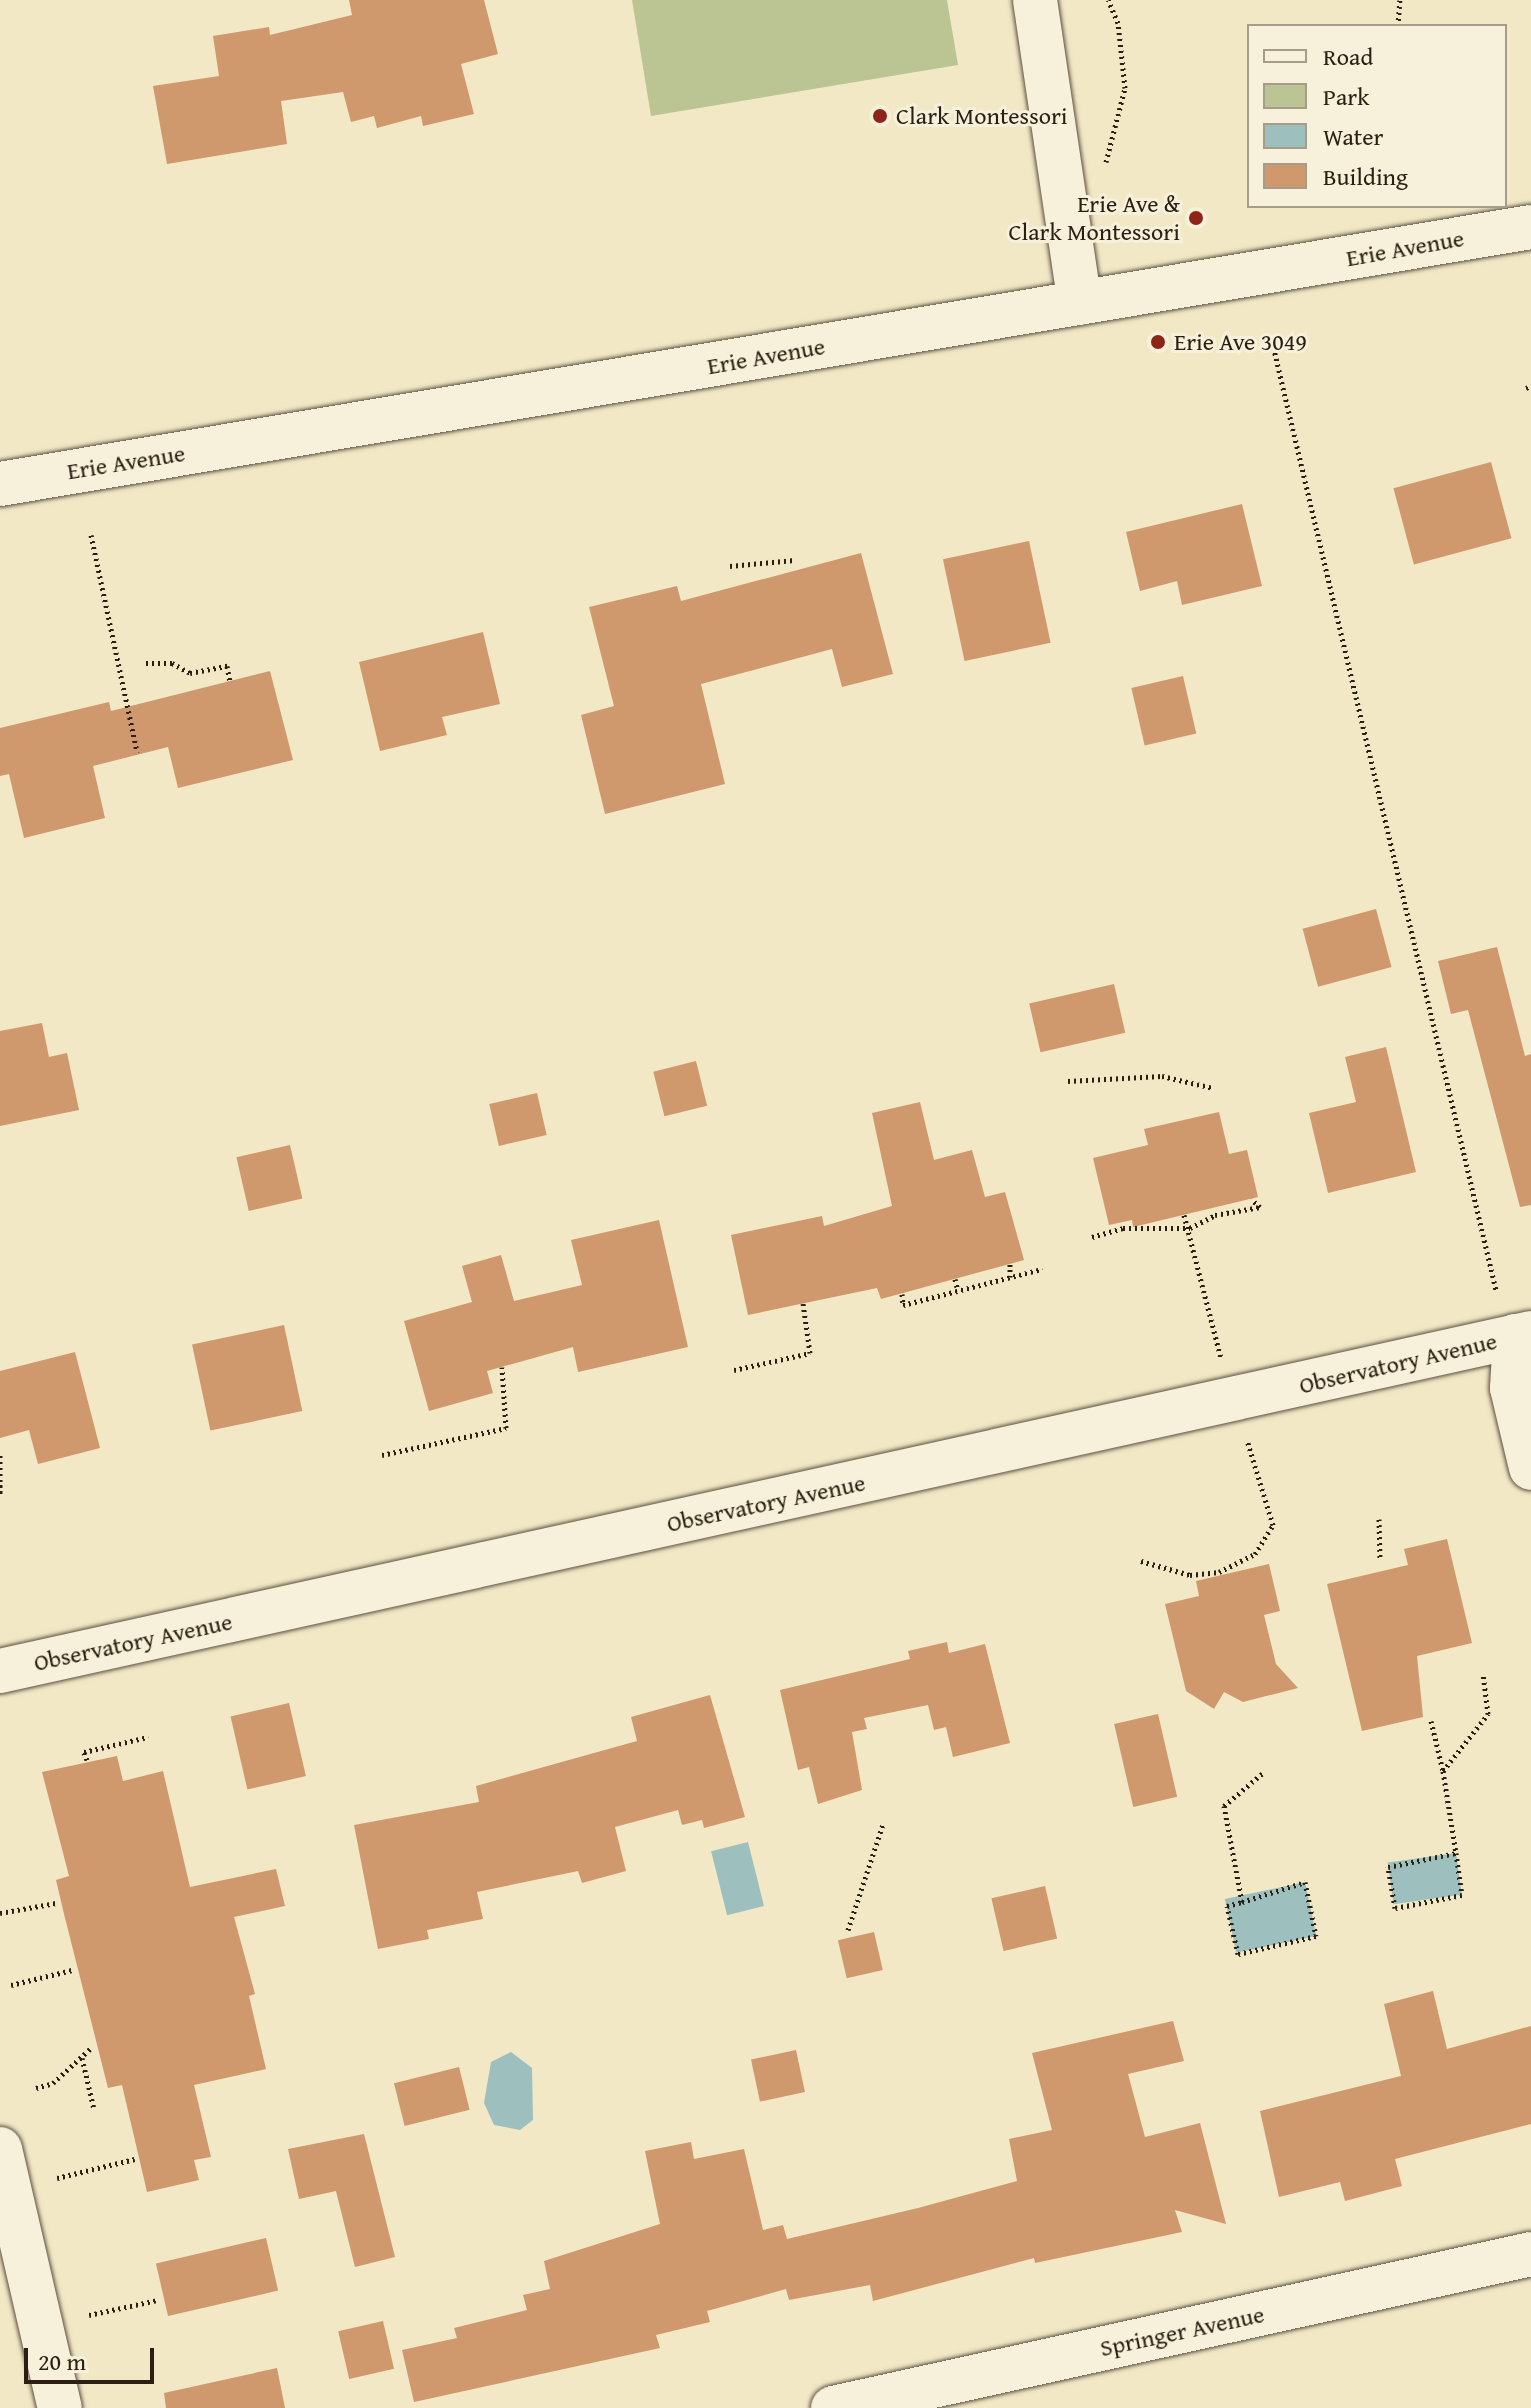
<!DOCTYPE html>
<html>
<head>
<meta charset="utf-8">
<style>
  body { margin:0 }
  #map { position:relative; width:1531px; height:2408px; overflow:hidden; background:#f2e8c6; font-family:"Gentium Book Plus",serif }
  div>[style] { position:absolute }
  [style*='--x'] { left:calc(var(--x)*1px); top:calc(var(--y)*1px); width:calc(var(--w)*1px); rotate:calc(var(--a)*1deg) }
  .green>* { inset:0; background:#bbc594 }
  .water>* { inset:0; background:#9dbfbd; transform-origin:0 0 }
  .building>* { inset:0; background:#cf986d; transform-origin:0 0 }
  .path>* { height:5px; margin-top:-2.5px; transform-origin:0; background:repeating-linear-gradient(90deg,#2a1f12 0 2px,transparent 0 6px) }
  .roads { filter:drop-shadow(0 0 2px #5c513f) drop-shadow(0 0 2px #5c513f) }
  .minor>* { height:44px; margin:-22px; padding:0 22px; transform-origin:22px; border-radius:22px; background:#f7f0da }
  .dots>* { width:22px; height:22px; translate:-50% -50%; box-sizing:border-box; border:4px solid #f7f0da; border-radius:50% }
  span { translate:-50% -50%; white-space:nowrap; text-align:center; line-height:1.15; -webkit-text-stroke:6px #f7f0da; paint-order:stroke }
  .poi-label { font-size:24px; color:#2a1f12 }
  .left { translate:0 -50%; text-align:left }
  .right { translate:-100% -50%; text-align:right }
  .street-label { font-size:24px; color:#2a1f12 }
  .legend { position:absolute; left:1247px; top:24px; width:260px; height:184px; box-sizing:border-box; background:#f7f0da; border:2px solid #a59c8a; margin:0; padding:10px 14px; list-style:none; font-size:24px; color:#2a1f12 }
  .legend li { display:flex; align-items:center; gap:16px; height:40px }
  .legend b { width:40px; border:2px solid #a59c8a }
  .scale { position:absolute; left:24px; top:2348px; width:130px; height:36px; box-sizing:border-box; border:4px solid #2a1f12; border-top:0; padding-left:10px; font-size:24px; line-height:28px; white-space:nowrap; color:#2a1f12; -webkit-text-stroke:6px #f7f0da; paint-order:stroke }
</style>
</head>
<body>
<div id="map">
  <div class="green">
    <i style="clip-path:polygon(632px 0,947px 0,958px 65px,651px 116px)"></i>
  </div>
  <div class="water">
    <i style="left:748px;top:1842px;width:66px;height:38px;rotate:76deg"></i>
    <i style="left:1456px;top:1853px;width:42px;height:69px;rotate:82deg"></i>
    <i style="left:1305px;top:1882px;width:55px;height:82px;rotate:78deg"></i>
    <i style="clip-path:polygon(511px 2052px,532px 2068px,533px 2120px,520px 2130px,494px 2125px,484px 2103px,491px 2062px)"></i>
  </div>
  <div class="building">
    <i style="clip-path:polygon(349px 0,484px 0,498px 54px,461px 64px,474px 114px,423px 126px,421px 116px,377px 128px,374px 116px,351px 122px,343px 92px,281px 101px,287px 144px,167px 164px,153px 86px,219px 76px,213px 36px,269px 27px,270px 35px,352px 15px)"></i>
    <i style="left:1491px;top:462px;width:79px;height:101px;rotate:75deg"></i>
    <i style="clip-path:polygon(1242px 504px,1262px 586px,1182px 605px,1177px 581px,1140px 591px,1126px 532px)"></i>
    <i style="left:1029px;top:541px;width:104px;height:88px;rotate:78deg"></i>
    <i style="clip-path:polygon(861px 553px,893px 674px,842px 687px,832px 649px,701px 684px,725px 784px,605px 814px,581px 715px,614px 706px,589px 607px,677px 586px,681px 601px)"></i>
    <i style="clip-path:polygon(483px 632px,500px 704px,442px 717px,447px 735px,380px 751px,359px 662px)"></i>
    <i style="clip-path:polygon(270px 671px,293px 760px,178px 788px,168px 747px,93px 766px,105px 818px,24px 838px,9px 774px,0 776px,0 728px,109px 702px,111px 711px)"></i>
    <i style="left:1183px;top:676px;width:59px;height:53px;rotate:77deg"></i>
    <i style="left:1376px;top:909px;width:60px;height:76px;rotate:75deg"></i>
    <i style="clip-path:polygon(1497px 947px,1525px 1056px,1531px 1054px,1531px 1205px,1520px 1207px,1468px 1010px,1451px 1014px,1438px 961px)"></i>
    <i style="left:1114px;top:984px;width:50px;height:87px;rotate:77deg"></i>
    <i style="clip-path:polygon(42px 1023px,49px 1057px,67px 1053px,79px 1110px,0 1126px,0 1031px)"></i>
    <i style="clip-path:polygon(1386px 1047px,1416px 1172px,1328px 1193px,1309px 1113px,1356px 1102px,1345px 1057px)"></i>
    <i style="left:696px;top:1061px;width:46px;height:44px;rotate:76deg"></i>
    <i style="left:537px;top:1093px;width:43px;height:49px;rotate:77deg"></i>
    <i style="clip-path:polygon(920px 1102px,934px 1160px,972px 1150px,985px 1197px,1005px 1192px,1024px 1260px,881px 1299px,877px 1288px,748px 1315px,731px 1235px,822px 1216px,824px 1226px,892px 1206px,872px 1113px)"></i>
    <i style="clip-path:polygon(1219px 1112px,1229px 1154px,1247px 1150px,1258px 1197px,1133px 1227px,1132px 1220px,1109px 1225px,1093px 1158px,1148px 1145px,1144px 1129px)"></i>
    <i style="left:290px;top:1145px;width:55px;height:55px;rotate:77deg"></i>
    <i style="clip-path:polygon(659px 1220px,688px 1347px,578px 1372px,573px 1347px,487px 1371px,493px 1393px,429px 1411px,404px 1321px,472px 1302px,462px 1266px,501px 1255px,514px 1301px,582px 1285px,571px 1240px)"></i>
    <i style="left:284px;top:1325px;width:88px;height:94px;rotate:78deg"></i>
    <i style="clip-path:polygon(75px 1352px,100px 1448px,38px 1464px,29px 1430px,0 1438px,0 1371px)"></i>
    <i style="clip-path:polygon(1447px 1539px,1472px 1643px,1417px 1656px,1423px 1717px,1362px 1731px,1327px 1584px,1408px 1565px,1404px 1549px)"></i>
    <i style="clip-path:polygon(1269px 1564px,1280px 1611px,1264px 1615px,1276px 1664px,1298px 1688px,1243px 1702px,1224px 1692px,1214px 1709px,1186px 1691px,1165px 1604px,1199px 1596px,1196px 1581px)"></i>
    <i style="clip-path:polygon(947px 1642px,949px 1653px,985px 1644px,1010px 1743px,953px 1757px,946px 1727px,934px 1730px,928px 1705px,864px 1718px,867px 1729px,852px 1732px,862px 1790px,818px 1804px,809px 1767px,798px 1770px,780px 1690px,910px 1659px,908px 1651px)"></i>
    <i style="clip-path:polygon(710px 1695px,745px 1817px,704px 1828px,702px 1820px,682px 1825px,678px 1810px,615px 1827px,626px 1871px,582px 1883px,578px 1871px,477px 1892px,483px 1919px,427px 1930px,429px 1939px,378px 1949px,354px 1825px,479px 1802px,476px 1786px,637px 1741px,631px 1717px)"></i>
    <i style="left:289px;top:1703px;width:75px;height:60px;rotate:77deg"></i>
    <i style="left:1158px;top:1714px;width:85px;height:45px;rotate:77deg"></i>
    <i style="clip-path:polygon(117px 1756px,123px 1781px,163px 1771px,190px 1887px,276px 1869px,285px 1906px,234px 1917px,255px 1994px,249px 1996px,266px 2069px,194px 2085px,211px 2157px,194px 2160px,199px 2180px,147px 2192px,122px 2085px,108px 2088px,64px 1914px,56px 1880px,69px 1876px,42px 1772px)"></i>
    <i style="left:1045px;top:1886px;width:54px;height:55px;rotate:77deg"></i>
    <i style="left:874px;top:1932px;width:39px;height:37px;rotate:77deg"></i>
    <i style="clip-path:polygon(1433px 1991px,1447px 2049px,1531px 2026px,1531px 2124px,1395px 2159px,1402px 2186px,1345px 2201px,1340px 2182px,1279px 2197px,1260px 2111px,1401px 2076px,1384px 2004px)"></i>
    <i style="clip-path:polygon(1173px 2021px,1184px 2061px,1128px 2074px,1145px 2137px,1200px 2123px,1226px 2224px,1175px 2210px,1182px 2232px,1035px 2263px,1034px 2258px,873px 2301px,870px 2285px,789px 2300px,786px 2289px,707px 2311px,710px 2322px,656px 2335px,660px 2348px,414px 2402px,402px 2350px,457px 2338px,454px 2328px,527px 2310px,523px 2295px,550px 2289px,544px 2261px,660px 2224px,645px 2151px,691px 2142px,694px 2159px,744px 2149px,763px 2230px,783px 2225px,787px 2239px,918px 2208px,1017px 2181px,1009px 2139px,1052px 2130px,1032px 2053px)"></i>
    <i style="left:796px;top:2050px;width:43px;height:46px;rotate:78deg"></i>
    <i style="left:459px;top:2067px;width:44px;height:67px;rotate:76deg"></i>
    <i style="clip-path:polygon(364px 2134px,395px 2257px,355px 2267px,336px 2191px,299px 2199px,288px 2149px)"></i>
    <i style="left:266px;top:2238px;width:54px;height:113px;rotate:77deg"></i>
    <i style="left:383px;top:2321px;width:49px;height:46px;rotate:77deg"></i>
    <i style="clip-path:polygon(277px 2368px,285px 2408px,166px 2408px,164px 2393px)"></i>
  </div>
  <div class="path">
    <i style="--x:1398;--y:26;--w:26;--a:-86"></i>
    <i style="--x:1106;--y:162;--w:76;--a:-75.6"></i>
    <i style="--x:1125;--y:88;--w:65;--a:-96.1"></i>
    <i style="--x:1118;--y:23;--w:25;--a:-113"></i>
    <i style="--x:1272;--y:341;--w:975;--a:76.72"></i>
    <i style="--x:1526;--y:388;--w:5;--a:-22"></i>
    <i style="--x:91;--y:535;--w:222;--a:78"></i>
    <i style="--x:730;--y:566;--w:65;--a:-5.3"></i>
    <i style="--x:146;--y:663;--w:26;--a:0"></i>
    <i style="--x:172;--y:663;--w:21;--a:29"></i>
    <i style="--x:190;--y:673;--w:38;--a:-11"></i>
    <i style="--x:227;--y:666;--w:15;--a:79"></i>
    <i style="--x:1068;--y:1081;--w:94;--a:-3"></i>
    <i style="--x:1162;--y:1076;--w:52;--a:13.2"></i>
    <i style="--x:1184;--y:1215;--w:148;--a:75.5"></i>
    <i style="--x:1092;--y:1237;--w:32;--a:-16"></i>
    <i style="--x:1123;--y:1228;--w:67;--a:0"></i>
    <i style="--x:1190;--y:1228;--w:28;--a:-27"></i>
    <i style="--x:1215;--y:1215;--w:46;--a:-10.1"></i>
    <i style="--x:1260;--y:1207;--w:12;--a:-138"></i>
    <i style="--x:1010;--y:1264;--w:13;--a:90"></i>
    <i style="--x:955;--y:1279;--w:12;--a:76"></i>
    <i style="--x:902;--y:1294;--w:11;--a:85"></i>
    <i style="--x:903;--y:1305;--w:144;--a:-14.5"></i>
    <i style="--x:734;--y:1370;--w:78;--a:-12.6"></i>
    <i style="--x:810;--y:1353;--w:50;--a:-98"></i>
    <i style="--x:0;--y:1455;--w:41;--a:90"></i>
    <i style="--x:382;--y:1455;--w:127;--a:-12.3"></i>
    <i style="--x:506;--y:1428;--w:61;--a:-93.8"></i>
    <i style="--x:1379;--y:1519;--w:41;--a:88.6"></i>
    <i style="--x:1141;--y:1561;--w:51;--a:15.9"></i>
    <i style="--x:1190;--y:1575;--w:29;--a:-6"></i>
    <i style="--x:1219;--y:1572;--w:40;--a:-26.6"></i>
    <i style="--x:1255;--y:1554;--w:34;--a:-58"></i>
    <i style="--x:1273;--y:1525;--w:89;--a:-107"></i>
    <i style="--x:1431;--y:1721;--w:51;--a:76.5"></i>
    <i style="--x:1443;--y:1771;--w:83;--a:81"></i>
    <i style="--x:1456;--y:1853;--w:42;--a:81.9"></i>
    <i style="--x:1462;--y:1895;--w:68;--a:169"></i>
    <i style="--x:1395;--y:1908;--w:42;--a:-99.7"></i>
    <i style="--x:1388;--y:1867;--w:69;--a:-11.6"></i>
    <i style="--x:87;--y:1760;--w:9;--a:-111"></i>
    <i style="--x:84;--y:1752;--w:66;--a:-13.2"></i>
    <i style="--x:1443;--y:1771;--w:73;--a:-51.7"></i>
    <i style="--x:1488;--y:1714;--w:38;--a:-97"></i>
    <i style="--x:1242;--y:1902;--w:66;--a:-17.6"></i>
    <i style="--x:1305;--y:1882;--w:55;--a:78.5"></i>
    <i style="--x:1316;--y:1936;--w:80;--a:167"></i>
    <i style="--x:1238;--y:1954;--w:49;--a:-102.9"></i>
    <i style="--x:1227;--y:1906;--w:16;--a:-15"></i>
    <i style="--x:1242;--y:1902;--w:98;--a:-100.6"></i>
    <i style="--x:1224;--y:1806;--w:52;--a:-40.4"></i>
    <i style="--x:0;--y:1913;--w:57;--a:-10.1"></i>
    <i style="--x:848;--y:1930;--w:112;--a:-71.7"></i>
    <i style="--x:11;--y:1985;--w:63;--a:-13.8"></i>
    <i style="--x:82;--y:2058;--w:52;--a:76.8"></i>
    <i style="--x:36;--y:2088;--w:18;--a:-16"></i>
    <i style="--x:53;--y:2083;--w:53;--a:-42.7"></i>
    <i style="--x:57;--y:2178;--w:80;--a:-13.7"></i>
    <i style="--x:89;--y:2315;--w:71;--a:-12.3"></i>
  </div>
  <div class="roads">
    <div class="minor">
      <i style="--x:1035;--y:0;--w:306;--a:81.6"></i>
      <i style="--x:0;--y:484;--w:1552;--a:-9.53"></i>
      <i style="--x:1515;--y:1336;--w:52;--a:93.3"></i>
      <i style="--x:1512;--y:1388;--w:82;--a:76.6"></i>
      <i style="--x:0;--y:1671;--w:1568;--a:-12.45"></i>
      <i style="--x:0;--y:2149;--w:266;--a:77"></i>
      <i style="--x:833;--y:2408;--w:715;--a:-12.44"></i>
    </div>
  </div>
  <div class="dots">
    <i style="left:880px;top:116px;background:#8f2418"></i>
    <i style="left:1196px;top:218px;background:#8f2418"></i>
    <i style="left:1158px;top:342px;background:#8f2418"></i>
  </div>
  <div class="poi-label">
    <span class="left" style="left:896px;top:116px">Clark Montessori</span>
    <span class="right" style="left:1180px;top:218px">Erie Ave &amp;<br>Clark Montessori</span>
    <span class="left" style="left:1174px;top:342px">Erie Ave 3049</span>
  </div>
  <div class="street-label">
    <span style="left:1405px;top:248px;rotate:-10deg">Erie Avenue</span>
    <span style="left:766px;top:356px;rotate:-10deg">Erie Avenue</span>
    <span style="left:126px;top:462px;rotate:-9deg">Erie Avenue</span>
    <span style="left:1398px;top:1363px;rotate:-13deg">Observatory Avenue</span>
    <span style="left:766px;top:1503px;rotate:-12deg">Observatory Avenue</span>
    <span style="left:133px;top:1642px;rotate:-12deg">Observatory Avenue</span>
    <span style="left:1182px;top:2331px;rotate:-12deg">Springer Avenue</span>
  </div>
  <ul class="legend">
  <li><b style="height:10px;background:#f7f0da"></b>Road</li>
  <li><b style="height:22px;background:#bbc594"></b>Park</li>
  <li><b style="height:22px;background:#9dbfbd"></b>Water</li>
  <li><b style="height:22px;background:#cf986d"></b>Building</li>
  </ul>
  <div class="scale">20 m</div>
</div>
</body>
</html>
